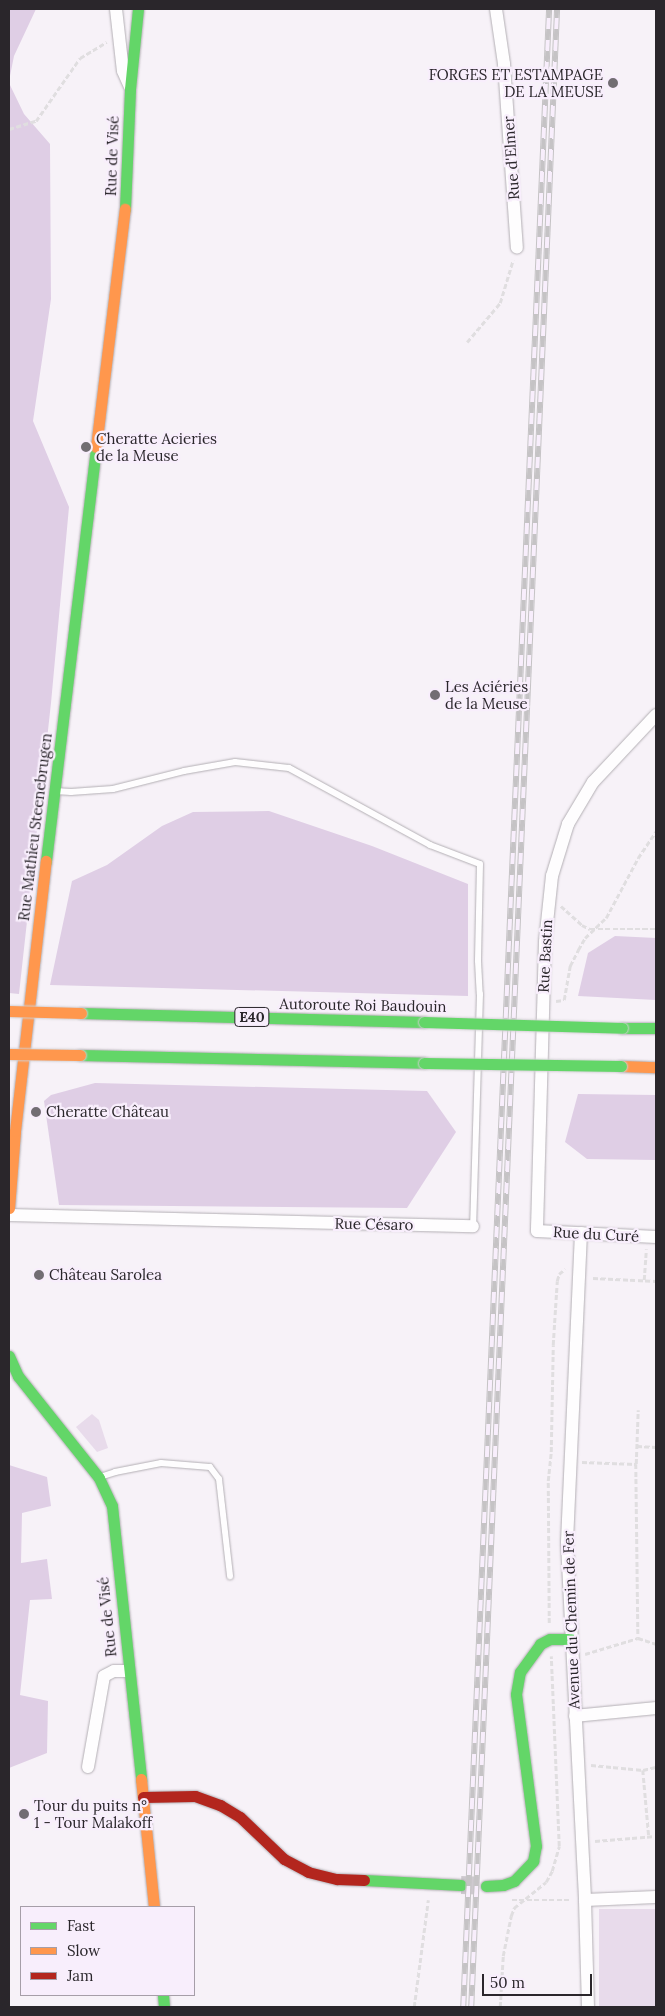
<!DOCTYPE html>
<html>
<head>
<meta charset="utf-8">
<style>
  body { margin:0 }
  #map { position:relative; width:665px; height:2016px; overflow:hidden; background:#f7f2f8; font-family:Lora,serif }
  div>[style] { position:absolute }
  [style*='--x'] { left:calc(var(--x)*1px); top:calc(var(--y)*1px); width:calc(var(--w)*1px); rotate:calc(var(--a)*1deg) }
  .green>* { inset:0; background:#e8dbeb; transform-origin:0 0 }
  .forest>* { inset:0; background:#dfcee5 }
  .secondary-tunnel>* { height:18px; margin-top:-9px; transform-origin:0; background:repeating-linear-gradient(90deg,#cec9cf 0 18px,transparent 0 27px) }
  .path>* { height:2.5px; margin-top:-1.25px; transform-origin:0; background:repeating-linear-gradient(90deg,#e0dee0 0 5px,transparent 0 7.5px) }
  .roads { filter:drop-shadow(0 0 1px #b3afb4) drop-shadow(0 0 1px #b3afb4) }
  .lane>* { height:6px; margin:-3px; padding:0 3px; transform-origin:3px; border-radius:3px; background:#fefdfe }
  .street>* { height:12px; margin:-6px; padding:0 6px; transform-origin:6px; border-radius:6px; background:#fefdfe }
  .fast>* { height:11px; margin:-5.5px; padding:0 5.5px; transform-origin:5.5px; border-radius:5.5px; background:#63d668 }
  .slow>* { height:11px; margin:-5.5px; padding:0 5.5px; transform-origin:5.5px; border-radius:5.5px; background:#ff974d }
  .jam>* { height:11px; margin:-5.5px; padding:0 5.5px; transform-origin:5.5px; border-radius:5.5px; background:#b3261e }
  .rail>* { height:5.5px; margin-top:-2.75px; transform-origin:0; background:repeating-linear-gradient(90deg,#f8eefc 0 11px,#c5c3c5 0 22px); box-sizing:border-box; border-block:1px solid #c5c3c5 }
  .bridges { filter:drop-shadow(0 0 1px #d1cfd2) drop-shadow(0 0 1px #d1cfd2) }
  .fast-bridge>* { height:11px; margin:-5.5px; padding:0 5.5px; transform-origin:5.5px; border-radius:5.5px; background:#63d668 }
  .slow-bridge>* { height:11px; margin:-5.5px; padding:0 5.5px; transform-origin:5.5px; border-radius:5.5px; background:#ff974d }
  .dots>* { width:14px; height:14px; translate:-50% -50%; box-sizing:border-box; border:2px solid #f8eefc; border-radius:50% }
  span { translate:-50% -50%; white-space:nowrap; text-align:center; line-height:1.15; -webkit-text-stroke:4.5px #f8eefc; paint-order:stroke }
  .shield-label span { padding:1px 4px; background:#f8eefc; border:1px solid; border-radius:4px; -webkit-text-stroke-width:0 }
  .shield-label { font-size:14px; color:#2a262b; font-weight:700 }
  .poi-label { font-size:15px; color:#2a262b }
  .right { translate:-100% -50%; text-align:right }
  .left { translate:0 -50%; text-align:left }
  .street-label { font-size:15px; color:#2a262b }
  .frame { position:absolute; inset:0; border:10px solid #2a262b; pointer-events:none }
  .legend { position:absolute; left:20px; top:1906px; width:175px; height:90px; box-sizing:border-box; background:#f8eefc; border:1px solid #a69ea8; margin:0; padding:6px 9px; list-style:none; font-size:15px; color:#2a262b }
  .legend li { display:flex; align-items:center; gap:10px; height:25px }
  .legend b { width:25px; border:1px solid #a69ea8 }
  .scale { position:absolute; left:482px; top:1974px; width:110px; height:22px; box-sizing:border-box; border:2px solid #2a262b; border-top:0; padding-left:6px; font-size:15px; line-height:18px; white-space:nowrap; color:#2a262b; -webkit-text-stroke:4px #f8eefc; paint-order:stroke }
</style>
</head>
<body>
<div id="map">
  <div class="green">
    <i style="clip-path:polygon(92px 1414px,99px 1420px,108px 1448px,97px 1452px,76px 1427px)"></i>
    <i style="left:656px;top:1909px;width:98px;height:57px;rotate:90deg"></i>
  </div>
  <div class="forest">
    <i style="clip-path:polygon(9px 9px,36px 9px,14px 56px,9px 81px)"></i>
    <i style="clip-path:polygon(9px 83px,24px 114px,50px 144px,51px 299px,33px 421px,69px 507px,51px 703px,19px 994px,9px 993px)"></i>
    <i style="clip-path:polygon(269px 811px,372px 846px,468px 884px,468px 996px,50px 985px,72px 881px,107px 865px,162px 826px,193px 812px)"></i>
    <i style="clip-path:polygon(615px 936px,656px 938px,656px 1000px,578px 996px,588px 953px)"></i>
    <i style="clip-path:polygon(95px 1083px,427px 1091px,456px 1132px,407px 1208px,59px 1205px,44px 1101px,51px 1095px)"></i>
    <i style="clip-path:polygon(578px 1094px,656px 1095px,656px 1160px,587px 1159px,565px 1142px)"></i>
    <i style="clip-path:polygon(9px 1465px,47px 1477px,51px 1506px,22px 1513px,21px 1563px,47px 1559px,52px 1599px,30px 1600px,20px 1695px,48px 1701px,47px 1753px,9px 1768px)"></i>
  </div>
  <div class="secondary-tunnel">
    <i style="--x:461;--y:1885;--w:25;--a:2"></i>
  </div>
  <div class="path">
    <i style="--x:9;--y:129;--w:28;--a:-17"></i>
    <i style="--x:36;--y:121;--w:77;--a:-55.1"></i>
    <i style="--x:80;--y:58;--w:31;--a:-31"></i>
    <i style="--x:467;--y:342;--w:51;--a:-49.8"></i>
    <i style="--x:500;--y:303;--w:45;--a:-73.2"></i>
    <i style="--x:561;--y:906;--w:28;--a:42"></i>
    <i style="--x:582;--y:925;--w:9;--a:27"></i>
    <i style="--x:590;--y:929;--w:66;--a:0"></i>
    <i style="--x:556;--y:1001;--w:8;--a:-7"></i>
    <i style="--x:564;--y:1000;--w:35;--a:-80"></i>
    <i style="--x:570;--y:966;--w:18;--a:-63"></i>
    <i style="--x:578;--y:950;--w:14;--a:-60"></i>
    <i style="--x:585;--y:938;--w:29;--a:-44"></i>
    <i style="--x:606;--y:918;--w:68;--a:-61.9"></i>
    <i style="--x:638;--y:858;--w:32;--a:-56"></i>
    <i style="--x:593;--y:1278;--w:63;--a:2.7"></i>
    <i style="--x:644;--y:1280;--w:31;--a:-86"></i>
    <i style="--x:637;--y:1446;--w:19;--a:3"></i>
    <i style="--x:582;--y:1462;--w:54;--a:2.1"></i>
    <i style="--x:636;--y:1464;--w:54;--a:-87.9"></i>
    <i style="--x:636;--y:1464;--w:174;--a:89.3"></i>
    <i style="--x:549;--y:1623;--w:142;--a:-90.4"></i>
    <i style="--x:548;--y:1481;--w:29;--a:-84"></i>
    <i style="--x:551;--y:1452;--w:107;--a:-88.9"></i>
    <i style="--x:553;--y:1345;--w:64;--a:-86.4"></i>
    <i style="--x:557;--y:1281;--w:7;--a:-74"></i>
    <i style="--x:559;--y:1274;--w:8;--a:-40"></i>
    <i style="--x:585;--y:1654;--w:55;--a:-16.8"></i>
    <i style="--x:638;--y:1638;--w:19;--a:18"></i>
    <i style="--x:591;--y:1765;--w:52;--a:5.5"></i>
    <i style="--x:643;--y:1770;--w:13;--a:-13"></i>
    <i style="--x:643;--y:1770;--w:67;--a:84.9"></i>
    <i style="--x:595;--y:1841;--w:61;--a:-4.7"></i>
    <i style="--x:512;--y:1900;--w:59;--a:0"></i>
    <i style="--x:414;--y:2007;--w:108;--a:-82.5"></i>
    <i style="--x:500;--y:2007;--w:51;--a:-86.6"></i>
    <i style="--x:503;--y:1956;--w:41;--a:-78.7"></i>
    <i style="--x:511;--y:1916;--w:9;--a:-69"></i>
    <i style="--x:514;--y:1908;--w:41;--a:-39.1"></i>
    <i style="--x:546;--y:1882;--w:13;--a:-61"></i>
    <i style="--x:552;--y:1871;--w:26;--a:-74"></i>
    <i style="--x:559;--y:1846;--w:190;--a:-92.4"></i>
  </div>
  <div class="roads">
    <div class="lane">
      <i style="--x:55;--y:791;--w:16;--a:4"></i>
      <i style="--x:71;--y:792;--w:42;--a:-4.1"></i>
      <i style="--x:113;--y:789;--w:73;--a:-14.2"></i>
      <i style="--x:184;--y:771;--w:52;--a:-10"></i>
      <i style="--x:235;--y:762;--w:54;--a:6.3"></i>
      <i style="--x:289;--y:768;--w:161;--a:28.6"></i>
      <i style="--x:430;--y:845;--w:53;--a:20.8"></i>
      <i style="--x:480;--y:864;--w:97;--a:91.2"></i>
      <i style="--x:478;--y:961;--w:33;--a:87"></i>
      <i style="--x:480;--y:994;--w:232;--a:91.7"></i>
      <i style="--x:100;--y:1477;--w:16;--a:-18"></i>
      <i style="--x:115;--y:1472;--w:47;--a:-11.1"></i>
      <i style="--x:161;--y:1463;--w:49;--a:4.7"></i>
      <i style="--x:210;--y:1467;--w:15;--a:53"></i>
      <i style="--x:219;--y:1479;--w:98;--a:83.5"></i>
    </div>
    <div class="street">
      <i style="--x:116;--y:9;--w:62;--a:83.6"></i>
      <i style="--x:123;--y:71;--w:17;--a:66"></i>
      <i style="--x:496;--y:9;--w:56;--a:81.7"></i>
      <i style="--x:504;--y:64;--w:184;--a:86"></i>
      <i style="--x:656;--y:715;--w:92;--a:133.2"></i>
      <i style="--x:593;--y:782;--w:49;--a:120.8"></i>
      <i style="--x:568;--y:824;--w:54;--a:107.1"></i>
      <i style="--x:552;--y:876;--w:66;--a:96.1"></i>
      <i style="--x:545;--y:942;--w:289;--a:91.6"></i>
      <i style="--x:537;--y:1231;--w:119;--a:2.9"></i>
      <i style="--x:9;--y:1215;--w:464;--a:1.4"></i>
      <i style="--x:581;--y:1233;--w:310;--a:92.6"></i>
      <i style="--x:567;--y:1543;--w:357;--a:87.1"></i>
      <i style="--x:585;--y:1900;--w:107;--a:88.4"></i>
      <i style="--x:575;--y:1716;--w:81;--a:-5.6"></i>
      <i style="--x:88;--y:1767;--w:92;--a:-80"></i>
      <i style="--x:104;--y:1676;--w:11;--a:-27"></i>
      <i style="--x:114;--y:1671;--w:14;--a:0"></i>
      <i style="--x:585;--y:1900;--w:71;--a:-2.4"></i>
    </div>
    <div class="fast">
      <i style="--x:125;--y:209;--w:120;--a:-87.6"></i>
      <i style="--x:130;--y:89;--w:80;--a:-84.3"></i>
      <i style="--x:46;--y:861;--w:417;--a:-83.1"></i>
      <i style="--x:81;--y:1013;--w:343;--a:1.5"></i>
      <i style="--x:622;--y:1028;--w:34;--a:0"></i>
      <i style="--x:80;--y:1055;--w:344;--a:1.3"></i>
      <i style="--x:9;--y:1356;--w:22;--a:66"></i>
      <i style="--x:18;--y:1376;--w:130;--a:51.5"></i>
      <i style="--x:99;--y:1478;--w:31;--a:65"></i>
      <i style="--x:112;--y:1506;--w:275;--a:83.9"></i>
      <i style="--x:364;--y:1880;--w:97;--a:3"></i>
      <i style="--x:486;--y:1886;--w:17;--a:-3"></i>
      <i style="--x:503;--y:1885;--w:12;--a:-20"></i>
      <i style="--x:514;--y:1881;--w:28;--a:-46"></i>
      <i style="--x:533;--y:1861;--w:15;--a:-79"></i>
      <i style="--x:536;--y:1846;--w:153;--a:-97.5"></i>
      <i style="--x:516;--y:1694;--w:22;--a:-80"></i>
      <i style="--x:520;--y:1672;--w:34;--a:-54"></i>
      <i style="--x:540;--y:1644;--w:11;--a:-27"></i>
      <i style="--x:550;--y:1639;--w:21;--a:0"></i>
      <i style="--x:163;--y:1995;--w:12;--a:85"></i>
    </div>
    <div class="slow">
      <i style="--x:96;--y:447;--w:240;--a:-83.1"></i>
      <i style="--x:621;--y:1066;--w:35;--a:2"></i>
      <i style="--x:9;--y:1208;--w:77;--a:-85.5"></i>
      <i style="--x:15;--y:1131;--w:272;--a:-83.5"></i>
      <i style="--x:141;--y:1779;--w:129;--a:84.2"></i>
    </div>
    <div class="jam">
      <i style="--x:143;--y:1797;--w:52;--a:-1.1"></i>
      <i style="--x:195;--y:1796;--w:27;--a:20"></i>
      <i style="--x:220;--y:1805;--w:23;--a:31"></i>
      <i style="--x:240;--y:1817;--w:61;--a:43.7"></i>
      <i style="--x:284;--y:1859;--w:27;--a:28"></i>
      <i style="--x:308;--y:1872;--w:30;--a:14"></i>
      <i style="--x:337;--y:1879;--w:27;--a:2"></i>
    </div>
  </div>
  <div class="rail">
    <i style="--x:463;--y:2007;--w:2000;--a:-87.54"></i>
    <i style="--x:471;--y:2007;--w:2000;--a:-87.54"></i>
  </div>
  <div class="bridges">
    <div class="fast-bridge">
      <i style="--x:424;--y:1022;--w:198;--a:1.7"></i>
      <i style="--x:424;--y:1063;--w:197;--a:0.9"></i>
    </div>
    <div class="slow-bridge">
      <i style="--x:9;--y:1011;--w:72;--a:1.6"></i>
      <i style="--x:9;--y:1054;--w:71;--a:0.8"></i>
    </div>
  </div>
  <div class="dots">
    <i style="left:613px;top:83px;background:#726d73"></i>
    <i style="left:86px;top:447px;background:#726d73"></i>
    <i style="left:435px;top:695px;background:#726d73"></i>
    <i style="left:36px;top:1112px;background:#726d73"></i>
    <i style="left:39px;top:1275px;background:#726d73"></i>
    <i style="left:24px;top:1814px;background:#726d73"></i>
  </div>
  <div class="shield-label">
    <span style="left:252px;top:1017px">E40</span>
  </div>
  <div class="poi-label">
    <span class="right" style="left:603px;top:83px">FORGES ET ESTAMPAGE<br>DE LA MEUSE</span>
    <span class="left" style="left:96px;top:447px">Cheratte Acieries<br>de la Meuse</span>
    <span class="left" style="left:445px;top:695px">Les Aciéries<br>de la Meuse</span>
    <span class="left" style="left:46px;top:1112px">Cheratte Château</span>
    <span class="left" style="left:49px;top:1275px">Château Sarolea</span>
    <span class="left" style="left:34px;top:1814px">Tour du puits n°<br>1 - Tour Malakoff</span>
  </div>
  <div class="street-label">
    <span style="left:112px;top:156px;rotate:-88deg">Rue de Visé</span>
    <span style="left:511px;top:158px;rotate:-94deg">Rue d'Elmer</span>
    <span style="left:35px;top:827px;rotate:-83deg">Rue Mathieu Steenebrugen</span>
    <span style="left:545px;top:956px;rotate:-87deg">Rue Bastin</span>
    <span style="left:363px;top:1005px;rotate:1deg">Autoroute Roi Baudouin</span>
    <span style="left:374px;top:1224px;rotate:1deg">Rue Césaro</span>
    <span style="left:596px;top:1234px;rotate:3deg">Rue du Curé</span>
    <span style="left:107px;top:1617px;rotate:-96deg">Rue de Visé</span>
    <span style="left:571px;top:1620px;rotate:-92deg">Avenue du Chemin de Fer</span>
  </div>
  <div class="frame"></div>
  <ul class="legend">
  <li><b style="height:6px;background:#63d668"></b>Fast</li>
  <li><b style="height:6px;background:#ff974d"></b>Slow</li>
  <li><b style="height:6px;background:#b3261e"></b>Jam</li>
  </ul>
  <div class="scale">50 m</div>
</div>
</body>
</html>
